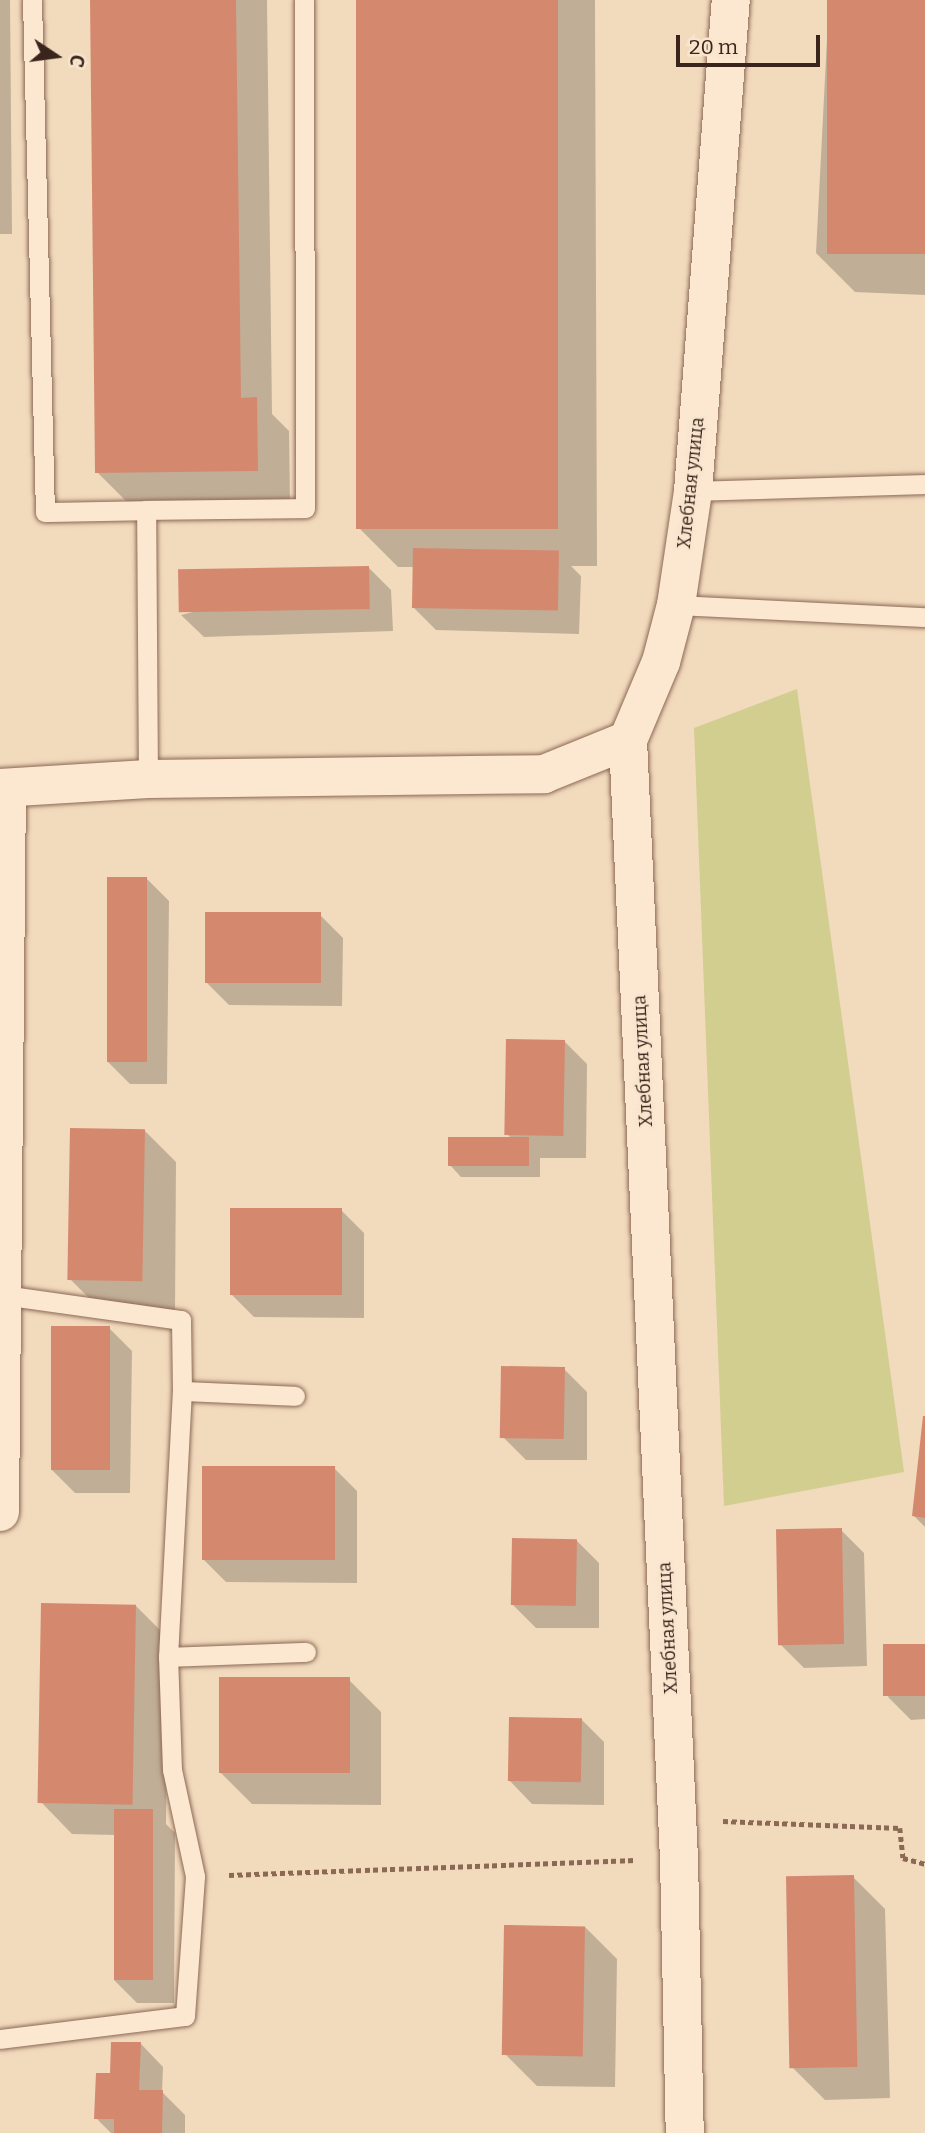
<!DOCTYPE html>
<html>
<head>
<meta charset="utf-8">
<style>
  body { margin:0 }
  #map { position:relative; width:925px; height:2133px; overflow:hidden; background:#f2dabd; font-family:Bitter,serif }
  div>[style] { position:absolute }
  [style*='--x'] { left:calc(var(--x)*1px); top:calc(var(--y)*1px); width:calc(var(--w)*1px); rotate:calc(var(--a)*1deg) }
  .green>* { inset:0; background:#d1ce90 }
  .shadow>* { inset:0; background:#0003 }
  .building>* { inset:0; background:#d4896f; transform-origin:0 0 }
  .path>* { height:4.5px; margin-top:-2.25px; transform-origin:0; background:repeating-linear-gradient(90deg,#8c6955 0 5px,transparent 0 8.5px) }
  .roads { filter:drop-shadow(0 0 2px #8c6955) drop-shadow(0 0 2px #8c6955) }
  .lane>* { height:19px; margin:-9.5px; padding:0 9.5px; transform-origin:9.5px; border-radius:9.5px; background:#fce8d1 }
  .street>* { height:38px; margin:-19px; padding:0 19px; transform-origin:19px; border-radius:19px; background:#fce8d1 }
  .secondary>* { height:38px; margin:-19px; padding:0 19px; transform-origin:19px; border-radius:19px; background:#fce8d1 }
  span { translate:-50% -50%; white-space:nowrap; text-align:center; line-height:1.15; -webkit-text-stroke:5px #f9e5ce; paint-order:stroke }
  .street-label { font-size:18px; color:#39251b }
  .north { position:absolute; left:21px; top:21px; width:70px; height:70px; -webkit-text-stroke:5px #f9e5ce; paint-order:stroke; rotate:103deg; font-size:19px; font-weight:700; line-height:28px; text-align:center; color:#39251b }
  .north::after { content:''; display:block; margin:auto; width:24px; height:32px; background:#39251b; clip-path:polygon(50% 0,100% 100%,50% 72%,0 100%) }
  .scale { position:absolute; left:676px; top:35px; width:144px; height:32px; box-sizing:border-box; border:4px solid #39251b; border-top:0; padding-left:9px; font-size:21px; line-height:24px; white-space:nowrap; color:#39251b; -webkit-text-stroke:5px #f9e5ce; paint-order:stroke }
</style>
</head>
<body>
<div id="map">
  <div class="green">
    <i style="clip-path:polygon(797px 689px,904px 1472px,724px 1506px,694px 728px)"></i>
  </div>
  <div class="shadow">
    <i style="clip-path:polygon(0 0,10px 0,12px 234px,0 234px)"></i>
    <i style="clip-path:polygon(92px 0,267px 0,272px 414px,289px 431px,290px 503px,129px 504px,97px 472px)"></i>
    <i style="clip-path:polygon(357px 0,595px 0,597px 566px,571px 566px,581px 576px,579px 634px,436px 630px,413px 607px,414px 567px,398px 567px,359px 528px)"></i>
    <i style="clip-path:polygon(829px 0,925px 0,925px 295px,855px 292px,816px 253px)"></i>
    <i style="clip-path:polygon(368px 567px,391px 590px,393px 631px,204px 637px,181px 615px)"></i>
    <i style="clip-path:polygon(146px 878px,169px 901px,167px 1084px,130px 1084px,107px 1061px)"></i>
    <i style="clip-path:polygon(320px 915px,343px 938px,342px 1006px,229px 1005px,206px 982px)"></i>
    <i style="clip-path:polygon(564px 1041px,587px 1064px,586px 1158px,540px 1158px,540px 1177px,461px 1177px,450px 1165px,512px 1139px,508px 1135px)"></i>
    <i style="clip-path:polygon(144px 1130px,176px 1162px,175px 1312px,102px 1311px,70px 1279px)"></i>
    <i style="clip-path:polygon(341px 1210px,364px 1233px,364px 1318px,254px 1317px,231px 1294px)"></i>
    <i style="clip-path:polygon(109px 1328px,132px 1351px,130px 1493px,75px 1493px,52px 1470px)"></i>
    <i style="clip-path:polygon(564px 1369px,587px 1392px,587px 1460px,526px 1460px,503px 1437px)"></i>
    <i style="clip-path:polygon(925px 1415px,925px 1527px,914px 1516px)"></i>
    <i style="clip-path:polygon(334px 1468px,357px 1491px,357px 1583px,226px 1582px,203px 1559px)"></i>
    <i style="clip-path:polygon(841px 1530px,864px 1553px,867px 1666px,804px 1668px,781px 1645px)"></i>
    <i style="clip-path:polygon(576px 1540px,599px 1563px,599px 1628px,536px 1628px,513px 1605px)"></i>
    <i style="clip-path:polygon(136px 1606px,168px 1638px,166px 1824px,175px 1833px,174px 2003px,137px 2003px,114px 1980px,115px 1835px,72px 1834px,41px 1802px)"></i>
    <i style="clip-path:polygon(925px 1645px,925px 1719px,911px 1720px,888px 1697px)"></i>
    <i style="clip-path:polygon(349px 1680px,381px 1712px,381px 1805px,252px 1804px,220px 1772px)"></i>
    <i style="clip-path:polygon(581px 1719px,604px 1742px,604px 1805px,532px 1804px,510px 1781px)"></i>
    <i style="clip-path:polygon(853px 1877px,885px 1909px,890px 2098px,825px 2100px,793px 2068px)"></i>
    <i style="clip-path:polygon(585px 1927px,617px 1959px,615px 2087px,537px 2086px,505px 2054px)"></i>
    <i style="clip-path:polygon(141px 2044px,163px 2067px,162px 2092px,185px 2115px,185px 2133px,111px 2133px,96px 2118px,112px 2074px)"></i>
  </div>
  <div class="building">
    <i style="clip-path:polygon(90px 0,236px 0,241px 398px,257px 397px,258px 471px,95px 473px)"></i>
    <i style="left:356px;top:0;width:202px;height:529px"></i>
    <i style="left:827px;top:0;width:98px;height:254px"></i>
    <i style="left:413px;top:548px;width:146px;height:60px;rotate:1deg"></i>
    <i style="left:369px;top:566px;width:43px;height:191px;rotate:89deg"></i>
    <i style="left:107px;top:877px;width:40px;height:185px"></i>
    <i style="left:205px;top:912px;width:116px;height:71px"></i>
    <i style="left:506px;top:1039px;width:59px;height:96px;rotate:1deg"></i>
    <i style="left:70px;top:1128px;width:75px;height:152px;rotate:1deg"></i>
    <i style="left:448px;top:1137px;width:81px;height:29px"></i>
    <i style="left:230px;top:1208px;width:112px;height:87px"></i>
    <i style="left:51px;top:1326px;width:59px;height:144px"></i>
    <i style="left:501px;top:1366px;width:64px;height:72px;rotate:1deg"></i>
    <i style="clip-path:polygon(923px 1416px,925px 1416px,925px 1518px,912px 1516px)"></i>
    <i style="left:202px;top:1466px;width:133px;height:94px"></i>
    <i style="left:842px;top:1528px;width:116px;height:66px;rotate:89deg"></i>
    <i style="left:512px;top:1538px;width:65px;height:67px;rotate:1deg"></i>
    <i style="left:41px;top:1603px;width:95px;height:200px;rotate:1deg"></i>
    <i style="left:925px;top:1644px;width:52px;height:42px;rotate:90deg"></i>
    <i style="left:219px;top:1677px;width:131px;height:96px"></i>
    <i style="left:509px;top:1717px;width:73px;height:64px;rotate:1deg"></i>
    <i style="left:114px;top:1809px;width:39px;height:171px"></i>
    <i style="left:854px;top:1875px;width:192px;height:68px;rotate:89deg"></i>
    <i style="left:504px;top:1925px;width:81px;height:130px;rotate:1deg"></i>
    <i style="clip-path:polygon(111px 2042px,141px 2042px,139px 2090px,163px 2090px,162px 2133px,114px 2133px,114px 2119px,94px 2119px,96px 2073px,110px 2073px)"></i>
  </div>
  <div class="path">
    <i style="--x:723;--y:1821;--w:177;--a:2.3"></i>
    <i style="--x:900;--y:1828;--w:30;--a:84"></i>
    <i style="--x:903;--y:1858;--w:23;--a:15"></i>
    <i style="--x:229;--y:1875;--w:407;--a:-2.1"></i>
  </div>
  <div class="roads">
    <div class="lane">
      <i style="--x:32;--y:0;--w:512;--a:88.55"></i>
      <i style="--x:45;--y:512;--w:101;--a:-1.1"></i>
      <i style="--x:693;--y:491;--w:232;--a:-1.7"></i>
      <i style="--x:676;--y:605;--w:249;--a:2.8"></i>
      <i style="--x:148;--y:779;--w:269;--a:-90.4"></i>
      <i style="--x:146;--y:510;--w:159;--a:-0.7"></i>
      <i style="--x:305;--y:508;--w:508;--a:-90.11"></i>
      <i style="--x:182;--y:1391;--w:113;--a:2.5"></i>
      <i style="--x:168;--y:1657;--w:138;--a:-2.1"></i>
      <i style="--x:0;--y:2039;--w:186;--a:-7.1"></i>
      <i style="--x:185;--y:2016;--w:140;--a:-85.9"></i>
      <i style="--x:195;--y:1876;--w:108;--a:-102.2"></i>
      <i style="--x:172;--y:1770;--w:113;--a:-92"></i>
      <i style="--x:168;--y:1657;--w:266;--a:-87"></i>
      <i style="--x:182;--y:1391;--w:71;--a:-90.8"></i>
      <i style="--x:181;--y:1320;--w:181;--a:-172"></i>
    </div>
    <div class="street">
      <i style="--x:628;--y:740;--w:1119;--a:87.39"></i>
      <i style="--x:679;--y:1858;--w:275;--a:88.8"></i>
      <i style="--x:0;--y:1512;--w:724;--a:-89.45"></i>
    </div>
    <div class="secondary">
      <i style="--x:0;--y:788;--w:148;--a:-3.5"></i>
      <i style="--x:148;--y:779;--w:396;--a:-0.7"></i>
      <i style="--x:544;--y:774;--w:91;--a:-22"></i>
      <i style="--x:628;--y:740;--w:85;--a:-67.1"></i>
      <i style="--x:661;--y:662;--w:59;--a:-75.3"></i>
      <i style="--x:676;--y:605;--w:115;--a:-81.5"></i>
      <i style="--x:693;--y:491;--w:492;--a:-85.6"></i>
    </div>
  </div>
  <div class="street-label">
    <span style="left:691px;top:483px;rotate:-84deg">Хлебная улица</span>
    <span style="left:643px;top:1061px;rotate:-93deg">Хлебная улица</span>
    <span style="left:668px;top:1628px;rotate:-93deg">Хлебная улица</span>
  </div>
  <div class="north">С</div>
  <div class="scale">20 m</div>
</div>
</body>
</html>
